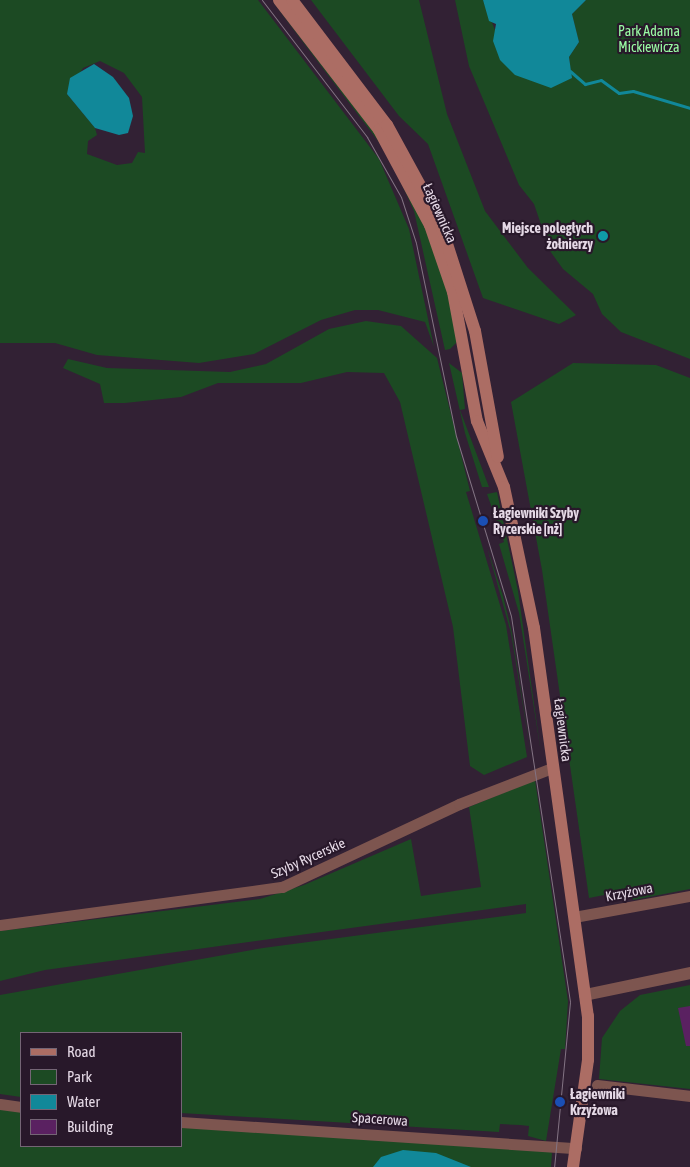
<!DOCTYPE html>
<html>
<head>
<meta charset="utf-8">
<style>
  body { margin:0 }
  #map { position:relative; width:690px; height:1167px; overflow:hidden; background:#322134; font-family:"Asap Condensed",sans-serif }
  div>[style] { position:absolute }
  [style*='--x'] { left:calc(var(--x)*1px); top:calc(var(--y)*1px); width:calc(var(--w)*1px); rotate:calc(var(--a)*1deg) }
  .green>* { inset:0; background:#1c4a23 }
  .water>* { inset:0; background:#189 }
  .stream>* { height:3px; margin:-1.5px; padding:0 1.5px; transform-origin:1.5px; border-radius:1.5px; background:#189 }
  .building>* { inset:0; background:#5a2161 }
  .minor>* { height:11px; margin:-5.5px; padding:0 5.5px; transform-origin:5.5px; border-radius:5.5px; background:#7d554f }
  .tertiary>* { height:12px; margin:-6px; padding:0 6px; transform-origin:6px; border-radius:6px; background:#7d554f }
  .secondary>* { height:12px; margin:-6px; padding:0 6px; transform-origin:6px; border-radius:6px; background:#ac6d64 }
  .tram>* { height:1px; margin:-0.5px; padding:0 0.5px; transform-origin:0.5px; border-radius:0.5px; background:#837484 }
  .dots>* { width:14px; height:14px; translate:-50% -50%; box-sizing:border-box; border:2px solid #28182a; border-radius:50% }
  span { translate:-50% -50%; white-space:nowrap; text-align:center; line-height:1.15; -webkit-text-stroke:4.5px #28182a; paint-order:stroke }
  .park-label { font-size:14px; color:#99fba3 }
  .street-label { font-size:14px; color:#e5d9e6 }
  .poi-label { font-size:14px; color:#e5d9e6; font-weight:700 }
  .right { translate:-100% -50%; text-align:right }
  .left { translate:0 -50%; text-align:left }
  .legend { position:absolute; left:20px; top:1032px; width:162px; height:115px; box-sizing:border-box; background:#28182a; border:1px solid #746575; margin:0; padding:6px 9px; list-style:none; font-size:15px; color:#e5d9e6 }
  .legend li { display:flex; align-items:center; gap:10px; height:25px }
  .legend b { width:25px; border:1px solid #746575 }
</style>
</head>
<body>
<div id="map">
  <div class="green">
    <i style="clip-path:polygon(evenodd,0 0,258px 0,379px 159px,409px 229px,434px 347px,425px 322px,378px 310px,355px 310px,321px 320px,254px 354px,199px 363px,97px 355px,55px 343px,0 343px,0 0,100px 61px,124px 73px,142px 97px,145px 153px,138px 152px,132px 163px,117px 165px,87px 154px,88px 141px,97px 135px,95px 128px,67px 94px,83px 68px,100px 61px)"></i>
    <i style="clip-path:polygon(271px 0,390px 153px,444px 268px,457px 342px,450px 349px,445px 350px,414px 211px,388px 154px)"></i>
    <i style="clip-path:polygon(311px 0,419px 0,447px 114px,485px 211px,528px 268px,576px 315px,559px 324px,483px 298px,428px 144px,399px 116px)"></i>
    <i style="clip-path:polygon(455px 0,483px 0,497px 35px,571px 74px,569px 57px,579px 42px,572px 14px,586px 0,690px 0,690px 359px,621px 332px,602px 314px,593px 294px,563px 269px,550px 251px,534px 204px,519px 185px,469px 66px)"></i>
    <i style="clip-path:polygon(366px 321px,401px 326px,437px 358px,470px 491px,466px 492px,506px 625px,527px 757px,484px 775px,470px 766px,453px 627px,400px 402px,384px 373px,347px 372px,301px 383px,218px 383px,181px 397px,125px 403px,104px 403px,100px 384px,63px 368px,68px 359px,107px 368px,230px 372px,266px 364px,329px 329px)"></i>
    <i style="clip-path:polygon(449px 363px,462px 373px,465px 409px,460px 410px,489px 487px,482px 487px,465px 433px)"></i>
    <i style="clip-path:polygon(573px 363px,656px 365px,690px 378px,690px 889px,633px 900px,630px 890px,589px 898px,542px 570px,511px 402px)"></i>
    <i style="clip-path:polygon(497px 492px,518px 591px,541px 753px,519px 613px,499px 544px,504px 542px,487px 494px)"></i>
    <i style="clip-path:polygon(487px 547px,503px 596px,512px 633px,532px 761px,511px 633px)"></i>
    <i style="clip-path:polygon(535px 780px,568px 1001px,565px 1049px,561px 1049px,546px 1141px,528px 1136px,529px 1126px,520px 1125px,500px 1124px,499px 1132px,181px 1113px,181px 1033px,21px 1033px,21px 1097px,0 1094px,0 995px,263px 948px,526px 913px,526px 904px,45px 970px,0 981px,0 931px,260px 899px,304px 885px,411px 839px,421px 896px,481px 887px,469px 807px)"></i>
    <i style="clip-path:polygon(690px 985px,690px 1089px,599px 1079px,602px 1038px,620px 1011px,640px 995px)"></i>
    <i style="clip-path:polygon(0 1107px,21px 1110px,21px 1146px,181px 1146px,181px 1127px,545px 1150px,552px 1153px,551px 1167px,0 1167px)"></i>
  </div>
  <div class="water">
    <i style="clip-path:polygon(483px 0,586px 0,572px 14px,579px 42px,569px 57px,572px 78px,551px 88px,515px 75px,500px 60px,493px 41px,496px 24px,489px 21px)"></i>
    <i style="clip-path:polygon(94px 64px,113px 77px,129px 98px,133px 116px,128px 133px,119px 135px,95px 128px,67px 94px,70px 78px)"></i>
    <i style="clip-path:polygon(403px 1150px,436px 1153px,471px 1167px,373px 1167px,381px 1157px)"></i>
  </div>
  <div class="stream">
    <i style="--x:570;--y:71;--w:20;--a:41"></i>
    <i style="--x:585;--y:84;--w:16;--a:-14"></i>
    <i style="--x:601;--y:80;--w:22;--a:36"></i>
    <i style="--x:619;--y:93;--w:14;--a:-8"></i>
    <i style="--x:633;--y:91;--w:59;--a:16.6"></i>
  </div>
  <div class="building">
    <i style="clip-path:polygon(690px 1006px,690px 1046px,686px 1046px,678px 1008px)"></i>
  </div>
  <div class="minor">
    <i style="--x:574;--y:917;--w:118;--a:-10.3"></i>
    <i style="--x:0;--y:925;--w:285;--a:-7.7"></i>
    <i style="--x:282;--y:887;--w:195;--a:-25.1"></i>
    <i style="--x:459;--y:804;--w:100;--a:-21.2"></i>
    <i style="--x:597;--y:1085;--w:94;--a:6.7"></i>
    <i style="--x:0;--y:1104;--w:21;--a:8"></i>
    <i style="--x:181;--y:1122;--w:396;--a:3.8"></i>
  </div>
  <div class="tertiary">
    <i style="--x:585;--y:995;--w:107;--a:-11.8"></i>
  </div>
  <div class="secondary">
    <i style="--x:279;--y:0;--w:164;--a:52.4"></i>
    <i style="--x:379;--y:130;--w:108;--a:61.8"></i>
    <i style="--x:430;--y:225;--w:71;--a:71.1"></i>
    <i style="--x:453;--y:292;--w:131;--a:79.5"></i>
    <i style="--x:477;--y:421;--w:71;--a:67.8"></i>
    <i style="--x:504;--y:487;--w:144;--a:78"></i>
    <i style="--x:534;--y:628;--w:392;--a:82.1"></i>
    <i style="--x:588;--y:1016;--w:44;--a:90"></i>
    <i style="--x:588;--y:1060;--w:108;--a:98"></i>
    <i style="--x:292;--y:0;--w:157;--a:52.8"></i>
    <i style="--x:387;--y:125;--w:111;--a:61.3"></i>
    <i style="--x:440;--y:222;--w:114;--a:72.2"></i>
    <i style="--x:475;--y:331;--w:128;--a:79.7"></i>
  </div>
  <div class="tram">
    <i style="--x:262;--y:0;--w:173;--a:52.5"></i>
    <i style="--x:367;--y:137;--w:69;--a:60.5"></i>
    <i style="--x:401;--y:197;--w:48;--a:71.9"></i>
    <i style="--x:416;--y:243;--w:197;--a:78.3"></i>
    <i style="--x:456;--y:436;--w:188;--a:73"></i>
    <i style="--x:511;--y:616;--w:390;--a:81.3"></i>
    <i style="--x:570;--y:1002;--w:166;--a:95.5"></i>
  </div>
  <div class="dots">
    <i style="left:603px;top:236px;background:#0f9aa8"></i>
    <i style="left:483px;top:521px;background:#1a4fb4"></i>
    <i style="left:560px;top:1102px;background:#1a4fb4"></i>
  </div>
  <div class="park-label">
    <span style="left:649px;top:39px">Park Adama<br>Mickiewicza</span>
  </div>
  <div class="street-label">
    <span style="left:440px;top:213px;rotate:66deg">Łagiewnicka</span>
    <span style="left:563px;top:730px;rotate:83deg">Łagiewnicka</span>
    <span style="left:308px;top:858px;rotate:-24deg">Szyby Rycerskie</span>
    <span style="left:629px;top:892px;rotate:-11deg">Krzyżowa</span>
    <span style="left:380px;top:1119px;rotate:4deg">Spacerowa</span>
  </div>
  <div class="poi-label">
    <span class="right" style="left:593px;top:236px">Miejsce poległych<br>żołnierzy</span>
    <span class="left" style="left:493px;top:521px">Łagiewniki Szyby<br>Rycerskie [nż]</span>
    <span class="left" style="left:570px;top:1102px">Łagiewniki<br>Krzyżowa</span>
  </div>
  <ul class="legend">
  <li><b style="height:6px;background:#ac6d64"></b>Road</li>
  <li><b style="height:14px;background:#1c4a23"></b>Park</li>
  <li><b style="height:14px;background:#189"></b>Water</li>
  <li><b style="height:14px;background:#5a2161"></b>Building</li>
  </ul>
</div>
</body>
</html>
